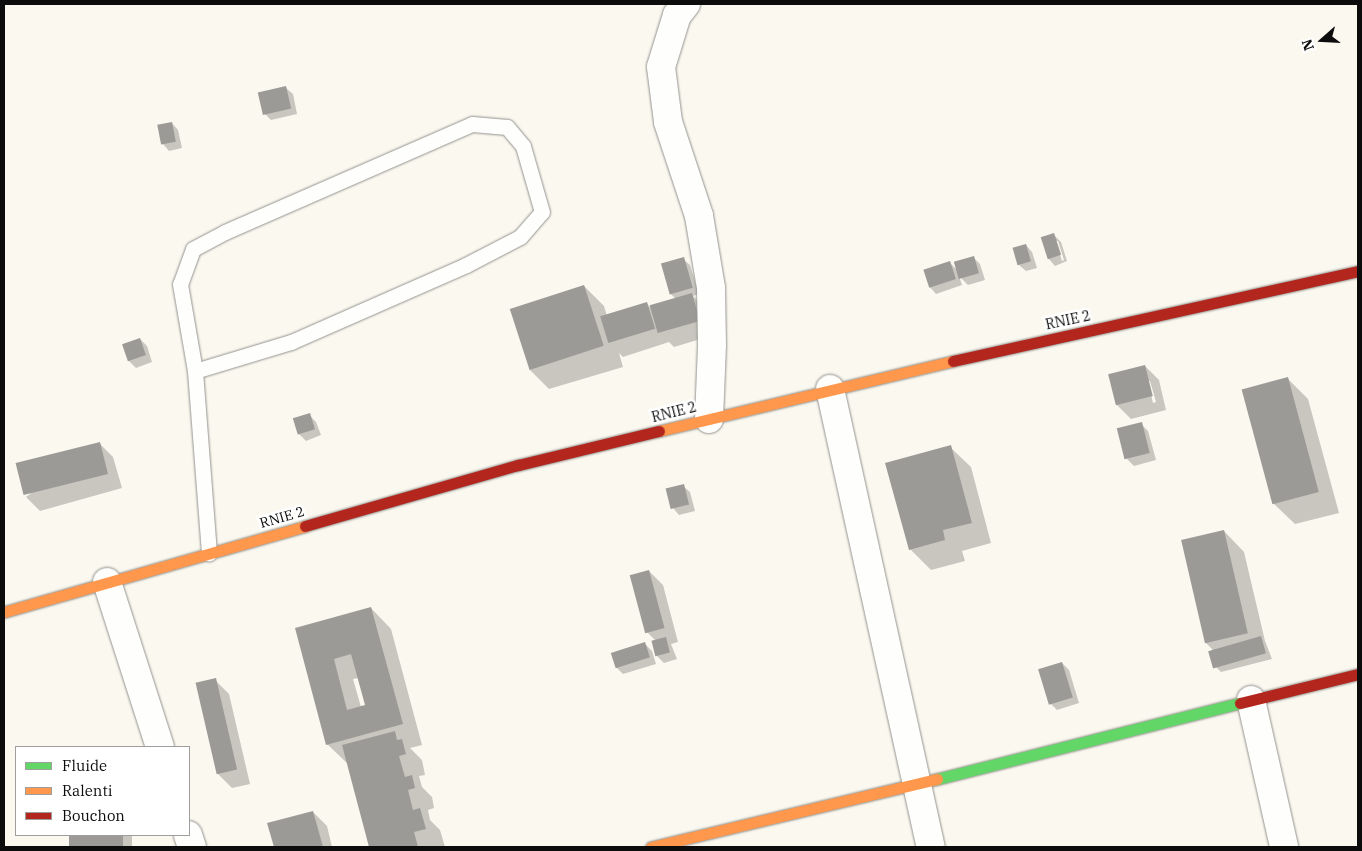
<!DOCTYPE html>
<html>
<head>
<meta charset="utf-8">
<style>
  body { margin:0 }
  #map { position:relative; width:1362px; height:851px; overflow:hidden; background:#faf8ef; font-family:"IBM Plex Serif",serif }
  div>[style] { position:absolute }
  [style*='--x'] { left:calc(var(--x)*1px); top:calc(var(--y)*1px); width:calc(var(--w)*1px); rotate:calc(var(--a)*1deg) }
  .shadow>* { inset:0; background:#0003; transform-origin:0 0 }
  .building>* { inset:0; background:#9c9a96; transform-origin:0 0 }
  .roads { filter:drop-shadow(0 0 1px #93928e) drop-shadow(0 0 1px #93928e) }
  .lane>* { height:15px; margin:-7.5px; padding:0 7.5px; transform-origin:7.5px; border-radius:7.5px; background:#fefefd }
  .street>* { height:28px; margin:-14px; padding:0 14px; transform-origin:14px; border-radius:14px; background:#fefefd }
  .fast>* { height:11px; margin:-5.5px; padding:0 5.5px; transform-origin:5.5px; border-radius:5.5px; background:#63d668 }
  .slow>* { height:11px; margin:-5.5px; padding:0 5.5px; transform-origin:5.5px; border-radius:5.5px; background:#ff974d }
  .jam>* { height:11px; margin:-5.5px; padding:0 5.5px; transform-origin:5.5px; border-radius:5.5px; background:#b3261e }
  span { translate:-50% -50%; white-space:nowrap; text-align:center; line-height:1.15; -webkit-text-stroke:5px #fff; paint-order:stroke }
  .street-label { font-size:14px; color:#0c0c0c }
  .frame { position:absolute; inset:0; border:5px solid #0c0c0c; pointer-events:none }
  .legend { position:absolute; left:15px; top:746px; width:175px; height:90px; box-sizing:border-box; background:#fff; border:1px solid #9e9e9e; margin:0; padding:6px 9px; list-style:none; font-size:15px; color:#0c0c0c }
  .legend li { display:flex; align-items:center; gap:10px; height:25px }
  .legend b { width:25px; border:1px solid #9e9e9e }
  .north { position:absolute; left:1297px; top:15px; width:50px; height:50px; -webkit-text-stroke:4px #fff; paint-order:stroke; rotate:251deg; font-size:14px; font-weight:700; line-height:20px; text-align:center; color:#0c0c0c }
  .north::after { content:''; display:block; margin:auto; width:18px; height:22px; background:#0c0c0c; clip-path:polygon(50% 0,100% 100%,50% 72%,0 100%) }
</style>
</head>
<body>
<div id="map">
  <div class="shadow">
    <i style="clip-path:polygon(286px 88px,293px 94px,297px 114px,271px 120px,264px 113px)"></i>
    <i style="clip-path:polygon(172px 123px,178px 130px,182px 148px,169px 151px,163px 144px)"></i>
    <i style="clip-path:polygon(evenodd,1054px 235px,1061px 242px,1067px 261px,1055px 266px,1049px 259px,1054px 235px,1056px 241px,1058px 241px,1064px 260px,1062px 261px,1056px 241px)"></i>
    <i style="clip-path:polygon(1026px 245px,1032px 252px,1037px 268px,1026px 271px,1019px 265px)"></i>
    <i style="clip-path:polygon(973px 257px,980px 264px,985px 280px,968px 285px,959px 276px,962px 285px,936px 294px,930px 287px,950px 263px,958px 271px)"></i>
    <i style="clip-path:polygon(683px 259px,690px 265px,699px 294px,693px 296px,706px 309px,714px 335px,674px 347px,669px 342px,623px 357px,619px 353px,623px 367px,549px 389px,529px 369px,584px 286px,604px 306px,607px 316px,647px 304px,651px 308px,677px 300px,671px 294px)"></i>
    <i style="clip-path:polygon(140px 339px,147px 346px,152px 362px,136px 368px,129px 361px)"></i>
    <i style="clip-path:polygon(evenodd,1145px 366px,1159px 380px,1166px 410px,1131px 419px,1117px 405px,1145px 366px,1148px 381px,1150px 381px,1156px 402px,1153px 403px,1148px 381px)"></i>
    <i style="clip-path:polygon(1288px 379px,1308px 399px,1339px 513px,1295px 524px,1274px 504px,1243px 391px)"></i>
    <i style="clip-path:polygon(309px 415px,316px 422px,321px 435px,306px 441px,299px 434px,294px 420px)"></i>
    <i style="clip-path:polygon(1141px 424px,1148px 431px,1156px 460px,1134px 466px,1127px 459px)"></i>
    <i style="clip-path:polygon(99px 443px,113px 457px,122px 488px,40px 511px,26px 497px)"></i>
    <i style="clip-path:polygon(950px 447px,971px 467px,991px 543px,962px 551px,965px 561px,931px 570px,910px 549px)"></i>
    <i style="clip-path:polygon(683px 486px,690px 492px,695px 511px,679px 515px,673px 508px)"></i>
    <i style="clip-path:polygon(1224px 531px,1244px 552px,1265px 641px,1272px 659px,1221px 672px,1214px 665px,1212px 649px,1205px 642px)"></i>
    <i style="clip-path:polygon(649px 571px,663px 585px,678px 642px,671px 644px,677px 659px,664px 663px,657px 656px,653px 642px,656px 641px,647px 632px)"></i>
    <i style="clip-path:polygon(evenodd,371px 608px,391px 629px,422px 745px,410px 748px,422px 760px,425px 775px,419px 776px,422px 787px,432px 797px,434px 808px,428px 810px,430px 820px,440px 830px,445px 847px,371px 847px,348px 764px,327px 744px,296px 629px,371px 608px,359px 678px,367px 706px,361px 707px,353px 679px,359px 678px)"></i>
    <i style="clip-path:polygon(645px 644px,652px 651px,656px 664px,623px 674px,616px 667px)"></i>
    <i style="clip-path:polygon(1062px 663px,1069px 670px,1079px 703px,1057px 710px,1050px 703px)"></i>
    <i style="clip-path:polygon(215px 680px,229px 694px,250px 784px,232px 788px,218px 774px)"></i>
    <i style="clip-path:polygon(313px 812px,327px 826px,332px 847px,275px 847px,269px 824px)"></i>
    <i style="left:70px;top:835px;width:62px;height:13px"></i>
  </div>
  <div class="building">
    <i style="left:286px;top:86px;width:23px;height:29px;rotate:77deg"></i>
    <i style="left:172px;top:122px;width:20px;height:15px;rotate:79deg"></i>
    <i style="left:1054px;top:233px;width:23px;height:14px;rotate:72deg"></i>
    <i style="left:1026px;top:244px;width:18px;height:14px;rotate:74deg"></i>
    <i style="left:974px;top:256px;width:18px;height:21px;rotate:74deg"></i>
    <i style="left:684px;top:257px;width:32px;height:24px;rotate:74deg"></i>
    <i style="left:950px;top:261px;width:19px;height:28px;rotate:72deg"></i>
    <i style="left:584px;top:285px;width:64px;height:78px;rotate:72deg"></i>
    <i style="left:692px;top:293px;width:29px;height:44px;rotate:74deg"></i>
    <i style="left:647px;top:302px;width:28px;height:49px;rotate:73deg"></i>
    <i style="left:140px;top:338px;width:18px;height:19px;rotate:71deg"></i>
    <i style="left:1145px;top:365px;width:32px;height:38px;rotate:76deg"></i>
    <i style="left:1288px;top:377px;width:119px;height:48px;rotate:75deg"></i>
    <i style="left:310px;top:413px;width:17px;height:18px;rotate:73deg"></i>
    <i style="left:1142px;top:422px;width:32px;height:26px;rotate:76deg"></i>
    <i style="left:100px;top:442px;width:33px;height:87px;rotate:76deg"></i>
    <i style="clip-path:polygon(951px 445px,972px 523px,943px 530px,945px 540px,909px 550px,885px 463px)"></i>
    <i style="left:684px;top:484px;width:21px;height:19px;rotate:76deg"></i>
    <i style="left:1224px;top:530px;width:106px;height:44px;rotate:77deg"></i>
    <i style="left:649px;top:570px;width:60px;height:20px;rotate:75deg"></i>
    <i style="clip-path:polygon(evenodd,371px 607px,403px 724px,326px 745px,295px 628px,371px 607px,351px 654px,365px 705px,347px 710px,334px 659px,351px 654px)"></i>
    <i style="left:1261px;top:636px;width:18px;height:55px;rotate:74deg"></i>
    <i style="left:666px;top:637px;width:16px;height:15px;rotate:76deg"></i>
    <i style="left:645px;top:642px;width:16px;height:36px;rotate:72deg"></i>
    <i style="left:1062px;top:662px;width:37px;height:25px;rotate:73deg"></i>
    <i style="left:216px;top:678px;width:94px;height:21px;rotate:77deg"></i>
    <i style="clip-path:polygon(395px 731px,397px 740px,402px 739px,406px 754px,399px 756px,405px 777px,412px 775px,415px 788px,408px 790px,413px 810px,420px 808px,426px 829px,414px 832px,418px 847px,369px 847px,342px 745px)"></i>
    <i style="clip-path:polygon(313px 811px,323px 847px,274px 847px,267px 823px)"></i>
    <i style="left:69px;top:835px;width:54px;height:13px"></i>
  </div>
  <div class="roads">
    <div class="lane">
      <i style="--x:195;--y:371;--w:100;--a:-16.8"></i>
      <i style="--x:291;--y:342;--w:191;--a:-23.7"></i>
      <i style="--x:466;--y:265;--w:61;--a:-27.4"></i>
      <i style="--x:520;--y:237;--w:33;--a:-49"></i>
      <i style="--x:542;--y:212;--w:69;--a:-106.1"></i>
      <i style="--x:523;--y:146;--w:25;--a:-130"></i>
      <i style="--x:507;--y:127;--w:35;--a:-175"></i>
      <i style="--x:472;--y:124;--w:270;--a:156.4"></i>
      <i style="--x:225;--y:232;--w:36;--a:152"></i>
      <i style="--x:193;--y:249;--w:37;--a:110"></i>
      <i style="--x:180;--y:284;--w:88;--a:80.2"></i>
      <i style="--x:195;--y:371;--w:183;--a:85.6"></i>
    </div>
    <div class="street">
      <i style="--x:686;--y:4;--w:14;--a:129"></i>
      <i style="--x:677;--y:15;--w:54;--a:107.1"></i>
      <i style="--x:661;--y:67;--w:55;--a:82.7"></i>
      <i style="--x:668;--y:122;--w:99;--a:71.7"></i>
      <i style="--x:699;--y:216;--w:73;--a:80.5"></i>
      <i style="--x:711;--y:288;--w:57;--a:89"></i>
      <i style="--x:712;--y:345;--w:74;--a:92.3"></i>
      <i style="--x:830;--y:389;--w:469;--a:77.6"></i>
      <i style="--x:107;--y:582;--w:173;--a:72.2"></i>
      <i style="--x:1251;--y:700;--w:151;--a:77.3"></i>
      <i style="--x:188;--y:835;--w:13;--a:72"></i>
    </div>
    <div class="fast">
      <i style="--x:937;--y:779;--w:312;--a:-14.1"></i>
    </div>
    <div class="slow">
      <i style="--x:659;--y:431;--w:302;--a:-13.4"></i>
      <i style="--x:4;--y:612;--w:313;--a:-15.9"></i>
      <i style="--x:651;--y:847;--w:294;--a:-13.4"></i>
    </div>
    <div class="jam">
      <i style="--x:953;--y:361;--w:415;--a:-12.5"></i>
      <i style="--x:305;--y:526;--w:222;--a:-16"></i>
      <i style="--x:518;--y:465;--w:145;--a:-13.6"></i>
      <i style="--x:1240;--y:703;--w:122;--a:-13.8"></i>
    </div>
  </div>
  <div class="street-label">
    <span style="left:1068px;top:320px;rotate:-12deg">RNIE 2</span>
    <span style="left:674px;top:412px;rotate:-14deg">RNIE 2</span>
    <span style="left:282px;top:517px;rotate:-16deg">RNIE 2</span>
  </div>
  <div class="frame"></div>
  <ul class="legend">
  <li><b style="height:6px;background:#63d668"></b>Fluide</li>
  <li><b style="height:6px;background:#ff974d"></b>Ralenti</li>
  <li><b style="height:6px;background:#b3261e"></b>Bouchon</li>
  </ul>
  <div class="north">N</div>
</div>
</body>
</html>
